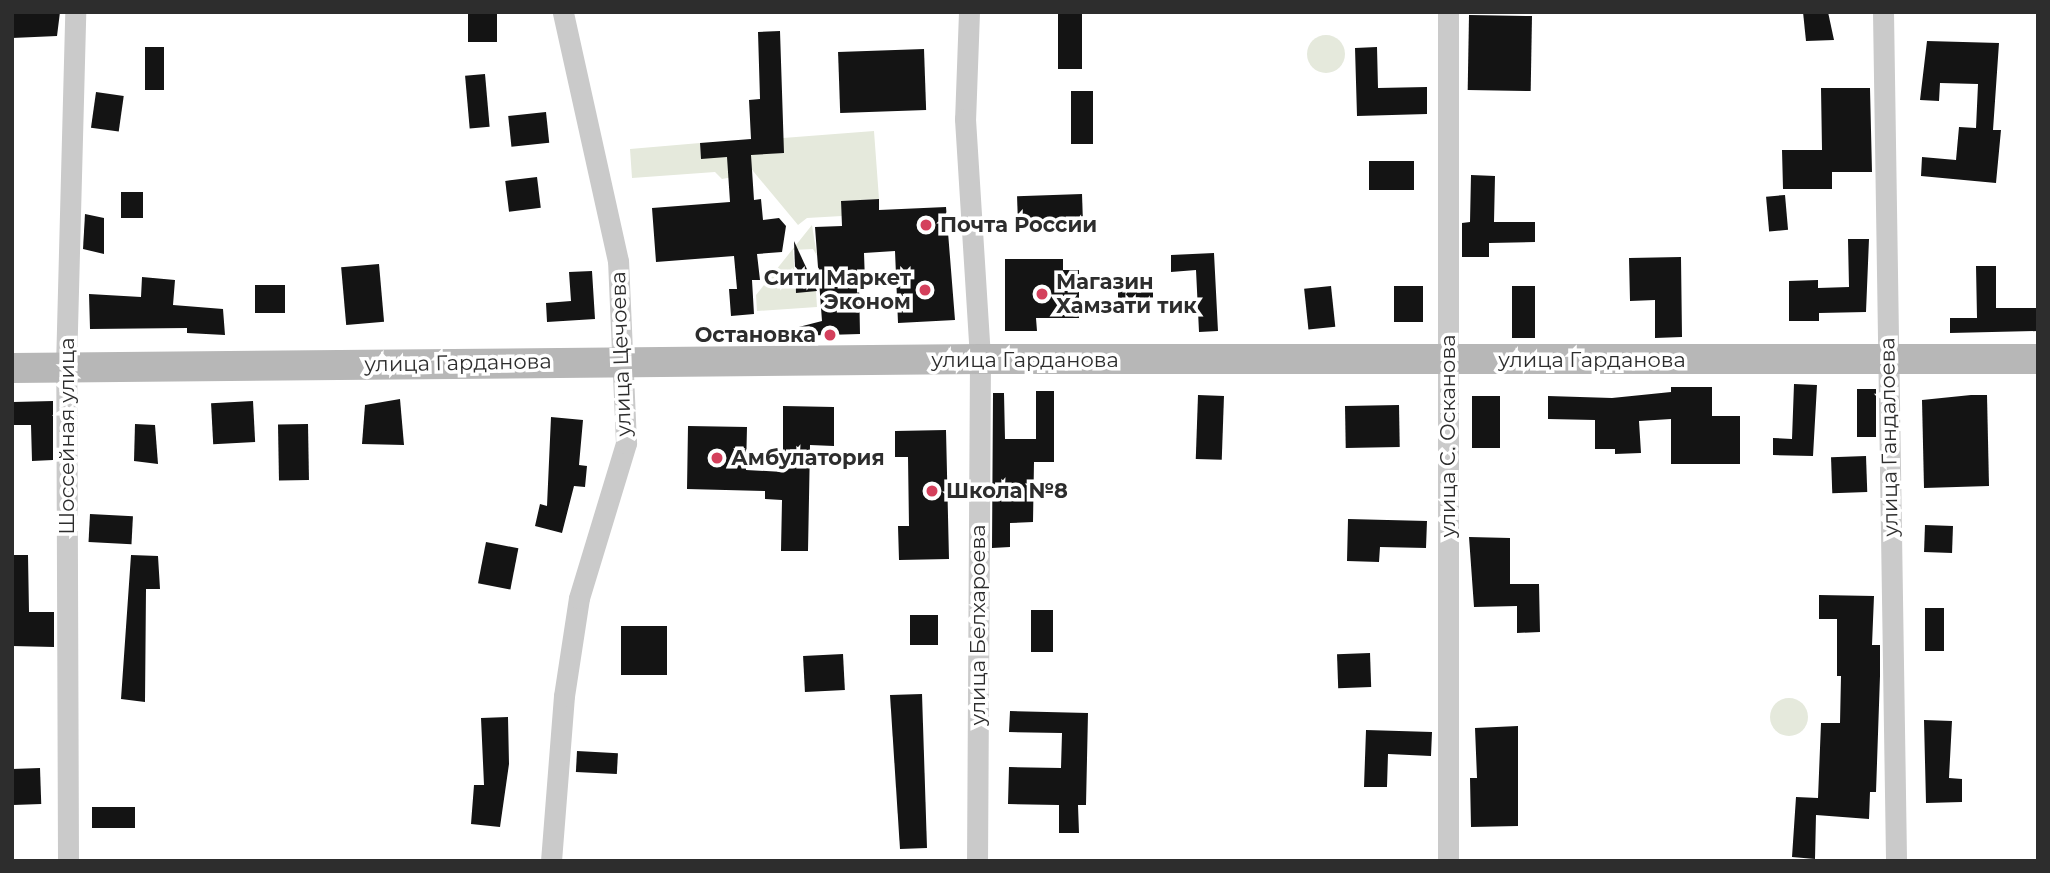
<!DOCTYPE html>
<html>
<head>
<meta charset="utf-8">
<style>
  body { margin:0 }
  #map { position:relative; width:2050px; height:873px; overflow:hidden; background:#fff; font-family:Montserrat,sans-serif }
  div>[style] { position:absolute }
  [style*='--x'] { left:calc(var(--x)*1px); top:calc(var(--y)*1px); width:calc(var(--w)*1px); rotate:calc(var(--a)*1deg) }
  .green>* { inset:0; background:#e5e9dc }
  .round { border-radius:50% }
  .building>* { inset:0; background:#141414; transform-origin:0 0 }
  .street>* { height:21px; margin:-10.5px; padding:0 10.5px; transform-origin:10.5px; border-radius:10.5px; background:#cacaca }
  .secondary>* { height:30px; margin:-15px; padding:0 15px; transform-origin:15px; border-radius:15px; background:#b7b7b7 }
  .dots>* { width:19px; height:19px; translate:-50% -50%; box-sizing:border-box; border:4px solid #fff; border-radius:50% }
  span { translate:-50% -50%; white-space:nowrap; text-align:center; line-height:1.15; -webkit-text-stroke:7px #fff; paint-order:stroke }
  .poi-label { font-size:21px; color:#2d2d2d; font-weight:700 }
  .left { translate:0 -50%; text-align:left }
  .right { translate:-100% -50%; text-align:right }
  .street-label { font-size:21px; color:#2d2d2d }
  .frame { position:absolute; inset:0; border:14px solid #2d2d2d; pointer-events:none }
</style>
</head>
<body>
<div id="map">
  <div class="green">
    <i class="round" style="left:1307px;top:35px;width:38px;height:38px"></i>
    <i style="clip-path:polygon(874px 131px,879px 199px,841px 201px,842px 216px,807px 218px,798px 225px,748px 165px,747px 155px,783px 138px)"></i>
    <i style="clip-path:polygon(700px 143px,701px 158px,738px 156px,733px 177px,722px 179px,715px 172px,632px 178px,630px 149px)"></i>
    <i style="clip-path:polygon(812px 225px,817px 256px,813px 249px,793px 250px,796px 292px,816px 291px,817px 307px,757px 311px,756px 295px)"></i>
    <i class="round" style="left:1770px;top:698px;width:38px;height:38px"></i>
  </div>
  <div class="building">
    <i style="clip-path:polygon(39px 12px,60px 12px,57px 36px,12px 38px,12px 14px)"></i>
    <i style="left:468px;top:12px;width:29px;height:30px"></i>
    <i style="left:1058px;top:12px;width:24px;height:57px"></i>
    <i style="clip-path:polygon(1803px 12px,1828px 12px,1834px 40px,1806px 41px)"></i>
    <i style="left:1469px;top:15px;width:63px;height:75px;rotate:1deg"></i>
    <i style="clip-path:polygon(780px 31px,784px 153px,751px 155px,754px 200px,761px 199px,763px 220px,779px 218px,786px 226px,782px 252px,757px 254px,760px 280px,752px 280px,754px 314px,731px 316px,729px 289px,737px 289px,734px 256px,656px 262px,652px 208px,730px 202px,727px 157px,701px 159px,700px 143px,751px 139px,749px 100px,760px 99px,758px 32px)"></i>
    <i style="clip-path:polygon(1927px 41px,1999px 43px,1993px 130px,2001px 130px,1996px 183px,1921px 176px,1922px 157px,1956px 160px,1959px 127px,1976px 128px,1978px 84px,1940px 83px,1939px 101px,1920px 100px)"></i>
    <i style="left:145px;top:47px;width:19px;height:43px"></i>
    <i style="clip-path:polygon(1377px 47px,1378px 88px,1427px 87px,1427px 114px,1357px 116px,1355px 48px)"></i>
    <i style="left:924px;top:49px;width:61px;height:86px;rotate:88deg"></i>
    <i style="left:485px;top:74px;width:53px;height:20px;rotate:85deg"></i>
    <i style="clip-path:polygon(1821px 88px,1870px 88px,1872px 172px,1832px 172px,1832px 189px,1783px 189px,1782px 150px,1822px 150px)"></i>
    <i style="left:1071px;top:91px;width:22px;height:53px"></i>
    <i style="left:96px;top:92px;width:28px;height:36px;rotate:8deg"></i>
    <i style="left:546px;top:112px;width:31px;height:38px;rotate:84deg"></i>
    <i style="left:1369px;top:161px;width:45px;height:29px"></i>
    <i style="clip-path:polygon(1471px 175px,1495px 176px,1494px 222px,1535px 222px,1535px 242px,1489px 243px,1489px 257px,1462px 257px,1462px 223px,1470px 222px)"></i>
    <i style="left:537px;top:177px;width:31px;height:32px;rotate:83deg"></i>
    <i style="left:121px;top:192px;width:22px;height:26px"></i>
    <i style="left:1082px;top:194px;width:29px;height:65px;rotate:88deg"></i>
    <i style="left:1785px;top:195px;width:35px;height:19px;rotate:85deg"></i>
    <i style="clip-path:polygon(879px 199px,879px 210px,946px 207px,955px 320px,898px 323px,895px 251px,864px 253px,865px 282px,859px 282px,860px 334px,792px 336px,791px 329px,822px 321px,815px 227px,842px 226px,841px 201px)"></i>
    <i style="clip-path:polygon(85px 214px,104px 218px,104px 254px,83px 249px)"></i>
    <i style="clip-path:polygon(1848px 239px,1869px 239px,1866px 312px,1819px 313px,1819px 321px,1789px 321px,1789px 281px,1818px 280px,1818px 288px,1849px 287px)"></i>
    <i style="clip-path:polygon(794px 241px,817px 291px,796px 293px)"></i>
    <i style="clip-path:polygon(1214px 253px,1218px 331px,1199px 332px,1196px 270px,1171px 272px,1171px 255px)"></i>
    <i style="clip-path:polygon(1681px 257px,1682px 337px,1655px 338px,1655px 300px,1630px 301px,1629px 258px)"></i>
    <i style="clip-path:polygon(1005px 259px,1063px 259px,1063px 270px,1079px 270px,1079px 318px,1036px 318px,1037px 331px,1005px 331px)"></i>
    <i style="left:379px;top:264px;width:58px;height:38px;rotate:85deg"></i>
    <i style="clip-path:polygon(1976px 266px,1996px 266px,1996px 308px,2038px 308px,2038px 331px,1950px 333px,1950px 318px,1977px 318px)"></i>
    <i style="clip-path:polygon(592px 271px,595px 319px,547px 322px,546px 303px,571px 301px,569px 272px)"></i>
    <i style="left:1118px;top:276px;width:35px;height:36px"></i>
    <i style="clip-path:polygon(142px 277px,175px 280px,173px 305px,223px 309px,225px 335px,187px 333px,187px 328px,90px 329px,89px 294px,141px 297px)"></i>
    <i style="left:255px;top:285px;width:30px;height:28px"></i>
    <i style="left:1331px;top:286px;width:41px;height:27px;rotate:84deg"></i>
    <i style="left:1394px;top:286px;width:29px;height:36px"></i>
    <i style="left:1512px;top:286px;width:23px;height:52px"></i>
    <i style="clip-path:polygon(1794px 384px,1817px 385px,1813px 456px,1773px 455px,1773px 438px,1792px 439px)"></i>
    <i style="clip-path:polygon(1671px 387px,1712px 387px,1712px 416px,1740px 416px,1740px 464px,1671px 464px,1671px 419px,1639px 421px,1641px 453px,1615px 454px,1615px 449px,1595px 449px,1595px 420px,1548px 419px,1548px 396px,1612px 398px,1671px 392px)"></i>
    <i style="left:1857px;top:389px;width:19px;height:48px"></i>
    <i style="clip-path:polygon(1036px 391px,1054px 391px,1054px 462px,1034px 462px,1033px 522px,1010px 523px,1010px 547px,992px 548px,993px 393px,1004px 393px,1005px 439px,1036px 439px)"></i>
    <i style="left:1198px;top:395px;width:26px;height:64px;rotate:2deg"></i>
    <i style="clip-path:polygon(1971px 395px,1987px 395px,1989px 486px,1924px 488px,1922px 400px)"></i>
    <i style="left:1472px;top:396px;width:28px;height:52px"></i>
    <i style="clip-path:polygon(400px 399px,404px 445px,362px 444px,365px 405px)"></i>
    <i style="clip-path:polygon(53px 401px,53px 460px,32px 461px,31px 425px,13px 425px,13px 402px)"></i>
    <i style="left:253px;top:401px;width:41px;height:42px;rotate:87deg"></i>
    <i style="left:1399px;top:405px;width:42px;height:54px;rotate:89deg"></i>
    <i style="clip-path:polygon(783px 406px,834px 407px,834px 446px,810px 445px,808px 551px,781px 551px,782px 500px,765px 499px,765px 491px,687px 489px,688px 426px,747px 427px,746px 470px,783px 472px)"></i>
    <i style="clip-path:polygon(551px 417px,583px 420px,579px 465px,587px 466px,585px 487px,574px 486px,562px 533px,535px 526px,540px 504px,547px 506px)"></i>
    <i style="clip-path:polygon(135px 424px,155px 425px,158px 464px,134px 461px)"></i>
    <i style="left:308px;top:424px;width:56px;height:30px;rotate:89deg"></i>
    <i style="clip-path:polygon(946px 430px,949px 559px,899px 560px,898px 526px,909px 526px,908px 457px,895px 457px,895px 431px)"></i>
    <i style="left:1866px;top:456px;width:36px;height:35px;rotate:88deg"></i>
    <i style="left:90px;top:514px;width:43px;height:28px;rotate:3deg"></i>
    <i style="clip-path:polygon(1348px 519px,1427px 521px,1426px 548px,1380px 547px,1379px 562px,1347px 561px)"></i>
    <i style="left:1925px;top:525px;width:28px;height:27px;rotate:2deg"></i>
    <i style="clip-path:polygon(1469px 537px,1510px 538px,1510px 584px,1539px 584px,1540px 632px,1517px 633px,1517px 606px,1474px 607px)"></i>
    <i style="left:486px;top:542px;width:33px;height:42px;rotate:11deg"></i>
    <i style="clip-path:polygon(12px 555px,28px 555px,29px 612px,54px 612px,54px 647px,12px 646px)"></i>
    <i style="clip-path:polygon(131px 555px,158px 556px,160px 589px,146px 589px,145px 702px,121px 699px)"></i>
    <i style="clip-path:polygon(1819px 595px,1874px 596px,1872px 645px,1880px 645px,1880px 676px,1876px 792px,1870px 792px,1869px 819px,1816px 815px,1815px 859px,1792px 857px,1796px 797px,1818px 798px,1821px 723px,1840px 723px,1841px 676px,1837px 676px,1837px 619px,1819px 619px)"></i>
    <i style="left:1925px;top:608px;width:19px;height:43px"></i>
    <i style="left:1031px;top:610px;width:22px;height:42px"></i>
    <i style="left:938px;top:615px;width:30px;height:28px;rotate:90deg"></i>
    <i style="left:621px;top:626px;width:46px;height:49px"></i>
    <i style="left:1370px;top:653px;width:34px;height:33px;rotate:88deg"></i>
    <i style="left:843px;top:654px;width:36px;height:40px;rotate:87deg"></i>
    <i style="clip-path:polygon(922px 694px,927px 848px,900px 849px,890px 695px)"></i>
    <i style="clip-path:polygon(1010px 711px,1088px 713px,1086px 805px,1078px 805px,1079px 833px,1059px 833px,1059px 805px,1008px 804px,1009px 767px,1061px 768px,1062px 733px,1009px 732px)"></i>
    <i style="clip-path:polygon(508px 717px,509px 764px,500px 827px,471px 824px,474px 785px,484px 785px,481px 718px)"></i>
    <i style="clip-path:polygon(1924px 720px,1952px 721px,1949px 778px,1962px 779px,1962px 802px,1926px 803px)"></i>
    <i style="clip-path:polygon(1518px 726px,1518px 826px,1471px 827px,1470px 778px,1477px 778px,1475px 728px)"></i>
    <i style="clip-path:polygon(1366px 730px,1432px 732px,1431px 756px,1388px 754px,1387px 787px,1364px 787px)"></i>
    <i style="left:577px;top:751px;width:41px;height:21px;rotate:3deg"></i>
    <i style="left:40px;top:768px;width:36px;height:28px;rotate:88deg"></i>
    <i style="left:135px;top:807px;width:21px;height:43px;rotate:90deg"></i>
  </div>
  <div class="street">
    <i style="--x:969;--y:12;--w:107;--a:92.1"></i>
    <i style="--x:965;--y:119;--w:240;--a:86.4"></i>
    <i style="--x:980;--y:359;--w:502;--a:90.34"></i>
    <i style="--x:1883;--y:12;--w:849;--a:89.12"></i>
    <i style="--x:68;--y:861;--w:494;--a:-90.2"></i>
    <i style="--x:66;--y:367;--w:355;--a:-88.5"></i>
    <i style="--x:551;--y:861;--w:166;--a:-85.5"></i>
    <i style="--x:564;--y:696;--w:99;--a:-81.3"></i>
    <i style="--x:579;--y:598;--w:162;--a:-73.1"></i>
    <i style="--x:626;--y:443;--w:182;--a:-92.5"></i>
    <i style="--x:618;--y:261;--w:255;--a:-102.5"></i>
    <i style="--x:1448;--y:861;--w:849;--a:-90"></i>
  </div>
  <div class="secondary">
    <i style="--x:12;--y:368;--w:968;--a:-0.53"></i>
    <i style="--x:980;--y:359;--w:1058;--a:0"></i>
  </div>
  <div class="dots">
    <i style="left:926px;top:225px;background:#d4405c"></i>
    <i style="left:925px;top:290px;background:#d4405c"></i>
    <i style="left:1042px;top:294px;background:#d4405c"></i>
    <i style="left:830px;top:335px;background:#d4405c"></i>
    <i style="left:717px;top:458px;background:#d4405c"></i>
    <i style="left:932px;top:491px;background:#d4405c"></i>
  </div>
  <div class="poi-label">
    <span class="left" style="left:940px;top:225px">Почта России</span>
    <span class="right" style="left:911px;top:290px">Сити Маркет<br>Эконом</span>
    <span class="left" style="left:1056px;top:294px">Магазин<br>Хамзати тик</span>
    <span class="right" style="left:816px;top:335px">Остановка</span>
    <span class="left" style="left:731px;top:458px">Амбулатория</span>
    <span class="left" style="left:946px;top:491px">Школа №8</span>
  </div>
  <div class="street-label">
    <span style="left:621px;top:354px;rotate:-92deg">улица Цечоева</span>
    <span style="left:1025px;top:360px">улица Гарданова</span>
    <span style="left:1592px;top:360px">улица Гарданова</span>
    <span style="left:458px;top:363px;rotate:-1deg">улица Гарданова</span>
    <span style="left:67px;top:436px;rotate:-90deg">Шоссейная улица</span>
    <span style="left:1448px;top:436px;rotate:-90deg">улица С. Осканова</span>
    <span style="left:1889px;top:437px;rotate:-91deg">улица Гандалоева</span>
    <span style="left:978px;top:625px;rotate:-90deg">улица Белхароева</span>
  </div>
  <div class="frame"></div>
</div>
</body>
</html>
